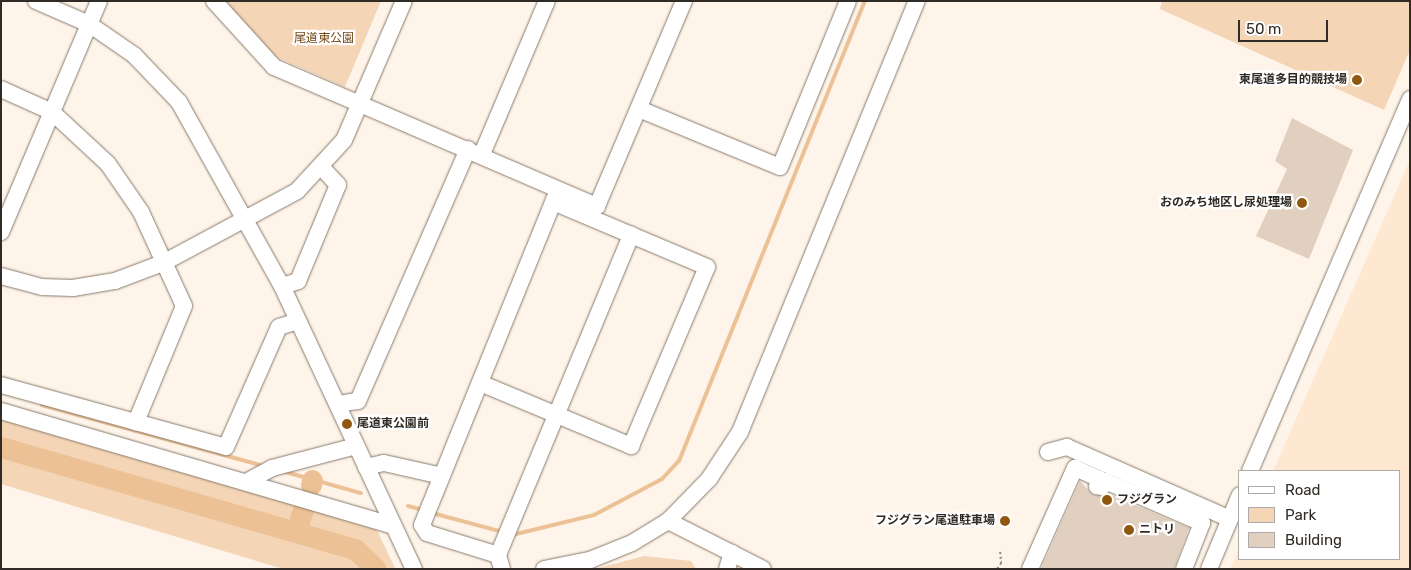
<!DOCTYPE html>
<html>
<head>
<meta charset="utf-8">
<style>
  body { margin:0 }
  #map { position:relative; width:1411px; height:570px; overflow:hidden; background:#fef4ea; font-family:Rubik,"Noto Sans JP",sans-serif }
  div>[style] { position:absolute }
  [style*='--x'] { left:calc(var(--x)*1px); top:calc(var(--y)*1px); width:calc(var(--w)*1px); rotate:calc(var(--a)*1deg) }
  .built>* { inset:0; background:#fee8d1 }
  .green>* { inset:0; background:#f4d5b6 }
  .stream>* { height:4px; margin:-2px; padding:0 2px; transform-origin:2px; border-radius:2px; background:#ecc195 }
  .river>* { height:21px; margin:-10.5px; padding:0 10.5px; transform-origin:10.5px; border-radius:10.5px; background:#ecc195 }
  .building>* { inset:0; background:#e1d0c0 }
  .path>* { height:2px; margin-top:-1px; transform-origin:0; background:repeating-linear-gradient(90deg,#8e877f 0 2.5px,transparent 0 5px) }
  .roads { filter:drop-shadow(0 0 1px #88796a) drop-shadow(0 0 1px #88796a) }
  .minor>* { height:16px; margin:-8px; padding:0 8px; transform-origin:8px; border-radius:8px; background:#fff }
  .dots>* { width:14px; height:14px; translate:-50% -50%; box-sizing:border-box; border:2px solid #fff; border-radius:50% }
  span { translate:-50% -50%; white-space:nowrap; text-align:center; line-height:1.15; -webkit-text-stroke:4.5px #fff; paint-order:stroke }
  .park-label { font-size:12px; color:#734917 }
  .poi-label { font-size:12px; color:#312b25; font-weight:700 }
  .right { translate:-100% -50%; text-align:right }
  .left { translate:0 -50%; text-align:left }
  .frame { position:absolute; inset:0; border:2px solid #312b25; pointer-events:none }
  .legend { position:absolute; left:1238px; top:470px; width:162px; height:90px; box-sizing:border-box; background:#fff; border:1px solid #adaaa8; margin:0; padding:6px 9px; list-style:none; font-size:15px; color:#312b25 }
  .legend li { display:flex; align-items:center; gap:10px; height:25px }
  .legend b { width:25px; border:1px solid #adaaa8 }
  .scale { position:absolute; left:1238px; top:20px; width:90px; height:22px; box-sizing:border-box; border:2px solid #312b25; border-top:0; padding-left:6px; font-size:15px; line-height:18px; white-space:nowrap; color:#312b25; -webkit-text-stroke:4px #fff; paint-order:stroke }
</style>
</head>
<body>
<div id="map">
  <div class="built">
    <i style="clip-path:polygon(1410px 160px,1410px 569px,1230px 569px,1240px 546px,1240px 559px,1400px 559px,1400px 471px,1273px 471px)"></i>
  </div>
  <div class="green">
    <i style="clip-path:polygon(224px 1px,381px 1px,345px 87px,274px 56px)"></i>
    <i style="clip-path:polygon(1162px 1px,1410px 1px,1410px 50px,1384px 110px,1160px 9px)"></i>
    <i style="clip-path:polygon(1px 418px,374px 524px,395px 568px,283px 569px,1px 484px)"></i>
    <i style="clip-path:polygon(644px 556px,691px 561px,696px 569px,595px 569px)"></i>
  </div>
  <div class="stream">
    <i style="--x:42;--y:405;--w:226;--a:15.4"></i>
    <i style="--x:282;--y:471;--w:82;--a:15.6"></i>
    <i style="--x:408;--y:506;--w:16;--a:15"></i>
    <i style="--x:432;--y:513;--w:73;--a:15"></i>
    <i style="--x:512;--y:535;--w:84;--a:-13.7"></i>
    <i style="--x:594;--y:515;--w:77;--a:-27.9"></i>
    <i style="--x:662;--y:479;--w:25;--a:-47"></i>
    <i style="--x:679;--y:461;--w:496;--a:-68"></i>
  </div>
  <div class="river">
    <i style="--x:1;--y:447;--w:368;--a:16.1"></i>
    <i style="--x:355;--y:549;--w:29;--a:44"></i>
    <i style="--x:311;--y:485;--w:5;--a:-79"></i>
    <i style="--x:296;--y:532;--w:28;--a:-73"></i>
  </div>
  <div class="building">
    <i style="clip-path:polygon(1292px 118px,1353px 150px,1309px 259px,1256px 236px,1287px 169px,1275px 161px)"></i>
    <i style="clip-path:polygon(1080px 481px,1093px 495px,1109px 494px,1189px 528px,1174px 569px,1041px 569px)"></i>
  </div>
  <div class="path">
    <i style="--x:997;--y:569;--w:6;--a:-51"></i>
    <i style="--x:1001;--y:564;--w:13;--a:-94"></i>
  </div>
  <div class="roads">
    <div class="minor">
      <i style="--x:36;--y:1;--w:58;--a:23.5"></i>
      <i style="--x:89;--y:24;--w:55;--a:34.6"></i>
      <i style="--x:134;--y:55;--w:65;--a:46.2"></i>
      <i style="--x:179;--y:102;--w:211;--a:60.8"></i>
      <i style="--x:282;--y:286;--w:312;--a:65"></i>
      <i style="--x:214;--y:1;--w:89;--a:47.7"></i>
      <i style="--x:274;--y:67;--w:352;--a:23.3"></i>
      <i style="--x:597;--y:206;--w:223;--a:-67"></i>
      <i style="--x:1;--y:89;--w:56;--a:24.3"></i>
      <i style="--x:52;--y:112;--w:76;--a:42.9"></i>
      <i style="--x:108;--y:164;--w:58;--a:55.5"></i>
      <i style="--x:141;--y:212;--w:103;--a:65.4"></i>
      <i style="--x:184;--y:306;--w:126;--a:112.5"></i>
      <i style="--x:639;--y:109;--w:152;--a:22.4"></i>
      <i style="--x:780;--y:167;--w:179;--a:-67.7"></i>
      <i style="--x:482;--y:154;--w:166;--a:-67"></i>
      <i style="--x:1;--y:232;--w:251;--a:-67"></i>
      <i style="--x:1;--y:276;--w:42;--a:15"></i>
      <i style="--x:42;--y:287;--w:31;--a:2"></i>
      <i style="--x:73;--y:288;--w:43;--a:-9.5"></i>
      <i style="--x:115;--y:281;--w:51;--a:-20.6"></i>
      <i style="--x:163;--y:263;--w:152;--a:-28.2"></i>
      <i style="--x:297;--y:191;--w:69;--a:-47.3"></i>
      <i style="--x:344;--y:140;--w:151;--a:-66.7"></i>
      <i style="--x:282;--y:286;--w:17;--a:-17"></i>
      <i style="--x:298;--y:281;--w:104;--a:-67.4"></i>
      <i style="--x:338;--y:185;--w:25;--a:-133"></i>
      <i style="--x:480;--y:383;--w:164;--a:22.6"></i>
      <i style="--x:631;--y:446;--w:194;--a:-67"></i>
      <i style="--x:707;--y:267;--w:167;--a:-157.1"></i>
      <i style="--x:1;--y:385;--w:233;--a:15.4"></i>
      <i style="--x:226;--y:447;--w:131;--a:-66.2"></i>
      <i style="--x:279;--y:327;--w:20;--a:-18"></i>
      <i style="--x:338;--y:404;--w:20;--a:-9"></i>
      <i style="--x:358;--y:401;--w:275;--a:-66.4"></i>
      <i style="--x:1;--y:411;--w:406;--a:16.3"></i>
      <i style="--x:1048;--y:452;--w:20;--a:-15"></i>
      <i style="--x:1067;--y:447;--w:178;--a:23.8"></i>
      <i style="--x:366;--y:467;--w:18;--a:-13"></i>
      <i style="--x:384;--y:463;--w:59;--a:12.6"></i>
      <i style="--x:1250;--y:471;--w:405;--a:-66.7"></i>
      <i style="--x:246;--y:482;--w:30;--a:-28"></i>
      <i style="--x:272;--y:468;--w:87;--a:-14.7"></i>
      <i style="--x:1102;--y:487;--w:7;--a:-63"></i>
      <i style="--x:1105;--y:481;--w:106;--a:23.4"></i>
      <i style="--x:1202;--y:523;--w:49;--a:111.4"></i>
      <i style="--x:668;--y:521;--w:106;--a:26.8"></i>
      <i style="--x:498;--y:555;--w:74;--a:-162.8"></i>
      <i style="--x:427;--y:533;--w:9;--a:-122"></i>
      <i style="--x:422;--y:525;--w:359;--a:-67.9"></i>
      <i style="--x:502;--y:569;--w:15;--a:-106"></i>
      <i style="--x:498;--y:555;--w:347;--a:-67.4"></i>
      <i style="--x:544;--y:569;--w:47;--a:-11.1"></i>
      <i style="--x:590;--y:560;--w:45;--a:-22"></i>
      <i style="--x:632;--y:543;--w:42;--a:-31.4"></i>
      <i style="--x:668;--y:521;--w:59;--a:-45.7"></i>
      <i style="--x:709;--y:479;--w:56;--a:-56.6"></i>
      <i style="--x:740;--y:432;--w:466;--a:-67.7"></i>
      <i style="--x:727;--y:569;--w:17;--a:-73"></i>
      <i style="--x:1030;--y:569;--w:111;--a:-66"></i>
      <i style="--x:1075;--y:468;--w:27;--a:24"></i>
      <i style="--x:1100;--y:479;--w:8;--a:113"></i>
      <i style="--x:1209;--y:569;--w:80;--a:-67.3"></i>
    </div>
  </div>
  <div class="dots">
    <i style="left:1357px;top:80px;background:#8f580e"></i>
    <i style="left:1302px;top:203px;background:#8f580e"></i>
    <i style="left:347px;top:424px;background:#8f580e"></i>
    <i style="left:1107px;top:500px;background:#8f580e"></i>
    <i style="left:1005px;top:521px;background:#8f580e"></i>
    <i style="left:1129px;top:530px;background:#8f580e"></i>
  </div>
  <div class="park-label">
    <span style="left:324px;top:39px">尾道東公園</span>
  </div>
  <div class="poi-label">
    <span class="right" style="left:1347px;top:80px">東尾道多目的競技場</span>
    <span class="right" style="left:1292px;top:203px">おのみち地区し尿処理場</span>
    <span class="left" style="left:357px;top:424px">尾道東公園前</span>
    <span class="left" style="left:1117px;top:500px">フジグラン</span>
    <span class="right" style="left:995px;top:521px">フジグラン尾道駐車場</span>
    <span class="left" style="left:1139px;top:530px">ニトリ</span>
  </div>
  <div class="frame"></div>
  <ul class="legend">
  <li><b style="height:6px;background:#fff"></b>Road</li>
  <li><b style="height:14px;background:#f4d5b6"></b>Park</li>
  <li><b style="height:14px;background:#e1d0c0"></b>Building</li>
  </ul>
  <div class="scale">50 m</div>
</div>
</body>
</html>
